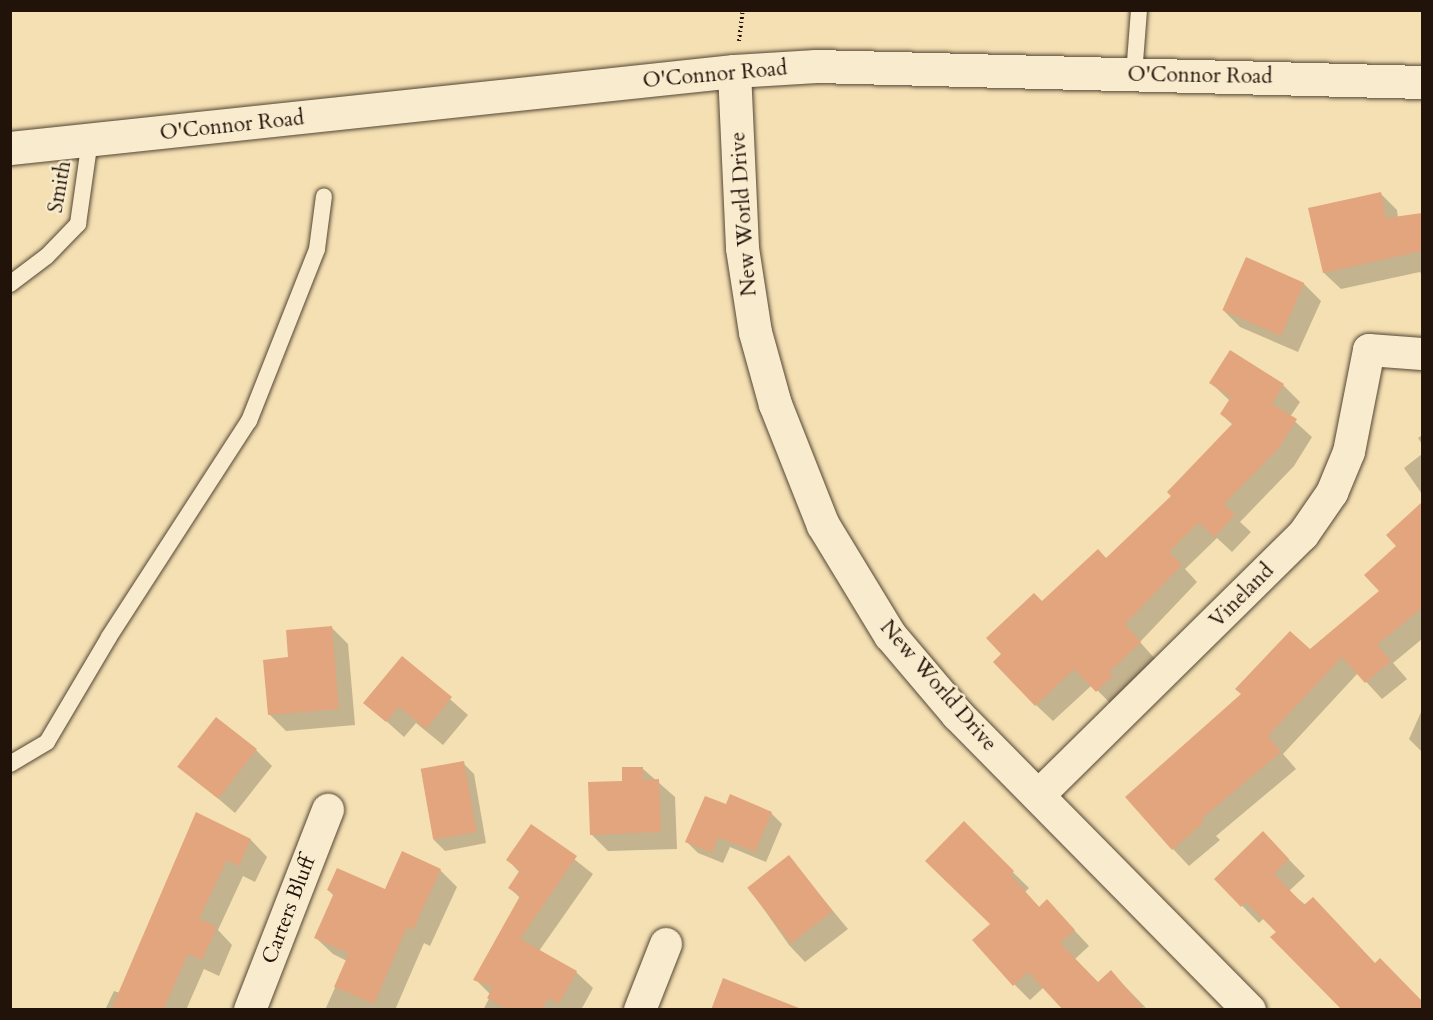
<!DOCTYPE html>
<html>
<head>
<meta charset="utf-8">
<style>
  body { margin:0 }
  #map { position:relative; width:1433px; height:1020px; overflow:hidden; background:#f4e0b3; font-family:Cardo,serif }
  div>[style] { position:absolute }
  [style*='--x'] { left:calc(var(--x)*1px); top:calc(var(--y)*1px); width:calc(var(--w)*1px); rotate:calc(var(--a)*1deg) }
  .shadow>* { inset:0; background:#0003 }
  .building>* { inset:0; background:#e3a57d; transform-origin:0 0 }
  .path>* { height:4px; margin-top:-2px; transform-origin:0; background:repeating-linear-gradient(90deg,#21130a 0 1.5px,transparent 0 4.5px) }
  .roads { filter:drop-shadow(0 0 2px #564634) drop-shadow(0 0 2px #564634) }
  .lane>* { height:16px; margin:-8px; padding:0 8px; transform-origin:8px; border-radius:8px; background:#f8ebce }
  .street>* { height:32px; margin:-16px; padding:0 16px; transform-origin:16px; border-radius:16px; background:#f8ebce }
  .secondary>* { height:33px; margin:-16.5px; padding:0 16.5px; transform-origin:16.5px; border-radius:16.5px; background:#f8ebce }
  span { translate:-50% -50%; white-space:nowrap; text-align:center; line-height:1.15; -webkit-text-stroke:5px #f8ebce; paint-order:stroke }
  .street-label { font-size:21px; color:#21130a }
  .frame { position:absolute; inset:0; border:12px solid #21130a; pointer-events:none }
</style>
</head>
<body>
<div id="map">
  <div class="shadow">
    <i style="clip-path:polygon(1380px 193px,1397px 210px,1398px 218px,1422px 214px,1422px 275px,1420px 272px,1341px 289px,1324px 273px)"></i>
    <i style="clip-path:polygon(1304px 284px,1321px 301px,1298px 352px,1240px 327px,1223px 310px)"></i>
    <i style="clip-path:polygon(1211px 383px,1283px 385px,1300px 402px,1290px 417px,1312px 437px,1294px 466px,1240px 522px,1251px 532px,1232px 552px,1217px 538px,1185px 569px,1197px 582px,1140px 642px,1156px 660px,1124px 689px,1128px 693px,1114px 707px,1092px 685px,1053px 721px,1036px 705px,1042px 603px,1107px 560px,1174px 496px,1233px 425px,1221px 414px,1230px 401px)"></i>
    <i style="clip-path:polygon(1422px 435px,1422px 444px,1418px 438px)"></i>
    <i style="clip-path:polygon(1422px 454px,1422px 494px,1404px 468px)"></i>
    <i style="clip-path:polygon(1422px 504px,1422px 639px,1393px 663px,1407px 679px,1382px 699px,1358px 673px,1283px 754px,1296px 769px,1216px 836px,1220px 840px,1189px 866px,1173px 849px,1310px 651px,1381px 591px,1398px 546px,1388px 535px)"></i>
    <i style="clip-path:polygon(331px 627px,348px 644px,355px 725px,286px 731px,269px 714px,290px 659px)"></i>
    <i style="clip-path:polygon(403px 658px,468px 715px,443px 745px,416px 723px,404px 737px,365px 702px)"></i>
    <i style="clip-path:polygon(1422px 710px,1422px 752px,1409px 739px)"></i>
    <i style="clip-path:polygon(256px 750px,272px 766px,235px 813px,179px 765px)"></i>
    <i style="clip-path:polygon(463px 763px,474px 774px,486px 843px,445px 851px,434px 840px)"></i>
    <i style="clip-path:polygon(642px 768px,675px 797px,677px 849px,608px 851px,591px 834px,624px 783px)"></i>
    <i style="clip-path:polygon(727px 806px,771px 813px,782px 824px,766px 862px,730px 847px,723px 863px,698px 853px,687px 842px)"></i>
    <i style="clip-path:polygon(197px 814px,251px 840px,267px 857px,255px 882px,243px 876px,218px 930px,232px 945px,219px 976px,204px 969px,186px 1010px,105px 1010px,114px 991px,120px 993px)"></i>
    <i style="clip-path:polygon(964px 824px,1029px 888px,1025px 892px,1040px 908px,1062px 917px,1089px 946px,1075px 959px,1098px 984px,1111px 972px,1146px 1008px,1044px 987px,1030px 1000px,1014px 984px,992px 924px)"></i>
    <i style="clip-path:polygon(532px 826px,593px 874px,539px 951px,576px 972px,593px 988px,581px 1010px,483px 1010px,491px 995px,475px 979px,520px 898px,510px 888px,520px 873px,508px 860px)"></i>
    <i style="clip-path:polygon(1263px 833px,1305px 876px,1289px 891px,1375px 964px,1396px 976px,1422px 1010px,1344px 1010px,1264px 918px,1259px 923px,1216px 879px)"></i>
    <i style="clip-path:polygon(788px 857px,848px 929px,805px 962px,789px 945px,749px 888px)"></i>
    <i style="clip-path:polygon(440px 870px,457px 887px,430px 946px,424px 943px,395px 1010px,325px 1010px,347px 961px,333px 954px,316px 938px,334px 896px,328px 890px,386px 891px)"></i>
  </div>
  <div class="building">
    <i style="clip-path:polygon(1381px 192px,1386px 218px,1422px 213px,1422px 251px,1323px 273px,1308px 208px)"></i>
    <i style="left:1246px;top:257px;width:64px;height:58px;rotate:24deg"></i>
    <i style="clip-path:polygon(1230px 350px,1284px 384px,1272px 404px,1297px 419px,1278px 449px,1224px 504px,1235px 515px,1214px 537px,1199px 522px,1169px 552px,1182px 565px,1125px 624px,1141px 642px,1109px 672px,1113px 676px,1096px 692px,1074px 669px,1035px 706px,993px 662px,1001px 654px,986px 638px,1034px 593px,1042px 601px,1098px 549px,1106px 558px,1171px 496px,1167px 492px,1233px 423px,1220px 414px,1231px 397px,1209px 383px)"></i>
    <i style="clip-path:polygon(1422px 502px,1422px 608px,1377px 645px,1391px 661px,1365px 683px,1342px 657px,1268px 736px,1281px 752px,1201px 819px,1204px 822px,1172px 850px,1125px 797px,1241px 694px,1235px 689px,1290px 631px,1310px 649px,1379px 591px,1364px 575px,1396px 546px,1386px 535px)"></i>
    <i style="clip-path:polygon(332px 626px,339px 709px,268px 715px,263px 660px,288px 657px,286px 630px)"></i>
    <i style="clip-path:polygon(402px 656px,452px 697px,426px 729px,399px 707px,386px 722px,363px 703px)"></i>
    <i style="left:216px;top:717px;width:52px;height:63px;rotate:38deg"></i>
    <i style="left:464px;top:761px;width:72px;height:44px;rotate:80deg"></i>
    <i style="clip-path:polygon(622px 767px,643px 767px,643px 780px,659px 779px,661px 832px,590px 835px,588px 782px,622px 781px)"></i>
    <i style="clip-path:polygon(730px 794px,772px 812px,755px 852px,718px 837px,712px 853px,685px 842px,705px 796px,726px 804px)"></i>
    <i style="clip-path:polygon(196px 812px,251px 839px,239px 866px,227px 860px,199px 919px,217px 927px,202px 960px,188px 954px,163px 1010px,111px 1010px)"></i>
    <i style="clip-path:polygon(964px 821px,1014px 871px,1011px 875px,1039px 907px,1047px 899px,1075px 930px,1060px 943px,1098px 982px,1111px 970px,1145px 1010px,1063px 1010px,1028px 972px,1013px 986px,972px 940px,990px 924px,925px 861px)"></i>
    <i style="clip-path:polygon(531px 824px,577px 856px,520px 939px,577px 971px,559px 1004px,548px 998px,542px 1010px,507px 1010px,487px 998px,493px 987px,473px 980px,520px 896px,508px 888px,520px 870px,506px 860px)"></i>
    <i style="clip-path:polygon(1263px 831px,1289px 859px,1274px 874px,1304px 905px,1313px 897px,1375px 963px,1380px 958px,1422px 1001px,1422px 1010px,1342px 1010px,1270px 937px,1276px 932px,1246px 902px,1241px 907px,1214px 879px)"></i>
    <i style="clip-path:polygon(402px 851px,441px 869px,413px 930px,407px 927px,374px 1004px,334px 987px,349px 953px,314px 938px,334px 893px,327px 890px,337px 868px,385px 889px)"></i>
    <i style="left:789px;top:855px;width:71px;height:53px;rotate:52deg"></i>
    <i style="clip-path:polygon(723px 978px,799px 1008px,799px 1010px,711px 1010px)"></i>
  </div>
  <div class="path">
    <i style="--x:739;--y:41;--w:31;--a:-83"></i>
  </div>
  <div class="roads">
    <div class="lane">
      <i style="--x:1134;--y:75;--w:65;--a:-85.6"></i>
      <i style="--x:10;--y:284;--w:46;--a:-37.1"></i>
      <i style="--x:47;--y:256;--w:45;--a:-45.9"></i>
      <i style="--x:78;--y:224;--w:85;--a:-81.9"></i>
      <i style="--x:10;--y:764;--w:43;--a:-30.7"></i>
      <i style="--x:47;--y:742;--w:122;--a:-59.4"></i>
      <i style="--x:109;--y:637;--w:257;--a:-57.1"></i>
      <i style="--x:249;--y:421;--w:185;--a:-68.4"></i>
      <i style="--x:317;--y:249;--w:53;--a:-82.5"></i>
    </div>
    <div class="street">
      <i style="--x:1038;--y:796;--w:372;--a:-44.6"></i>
      <i style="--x:1303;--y:535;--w:51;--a:-55.4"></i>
      <i style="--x:1332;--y:493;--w:44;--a:-67.5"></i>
      <i style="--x:1349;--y:452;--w:104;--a:-78.9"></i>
      <i style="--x:1369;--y:350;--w:53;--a:4.3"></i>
      <i style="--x:250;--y:1010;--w:215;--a:-68.7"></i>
      <i style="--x:640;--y:1010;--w:71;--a:-68.5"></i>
    </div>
    <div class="secondary">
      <i style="--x:734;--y:71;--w:177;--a:87.4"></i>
      <i style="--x:742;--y:248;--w:85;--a:81.2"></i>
      <i style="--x:755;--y:332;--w:75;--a:74.5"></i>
      <i style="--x:775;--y:404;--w:130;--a:68.4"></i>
      <i style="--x:823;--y:525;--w:129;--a:58.7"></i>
      <i style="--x:890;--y:635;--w:104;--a:49.7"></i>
      <i style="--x:957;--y:714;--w:416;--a:45.4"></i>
      <i style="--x:10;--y:148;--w:728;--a:-6.07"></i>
      <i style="--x:734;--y:71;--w:82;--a:-3.5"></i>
      <i style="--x:816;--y:66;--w:606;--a:1.51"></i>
    </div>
  </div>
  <div class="street-label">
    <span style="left:715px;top:75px;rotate:-5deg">O'Connor Road</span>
    <span style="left:1200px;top:76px;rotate:1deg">O'Connor Road</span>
    <span style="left:232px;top:126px;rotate:-6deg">O'Connor Road</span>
    <span style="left:60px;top:187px;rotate:-80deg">Smith</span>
    <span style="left:744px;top:214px;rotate:-94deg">New World Drive</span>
    <span style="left:1242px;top:596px;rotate:-45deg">Vineland</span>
    <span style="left:938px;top:686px;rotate:49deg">New World Drive</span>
    <span style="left:289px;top:910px;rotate:-69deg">Carters Bluff</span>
  </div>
  <div class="frame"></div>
</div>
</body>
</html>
